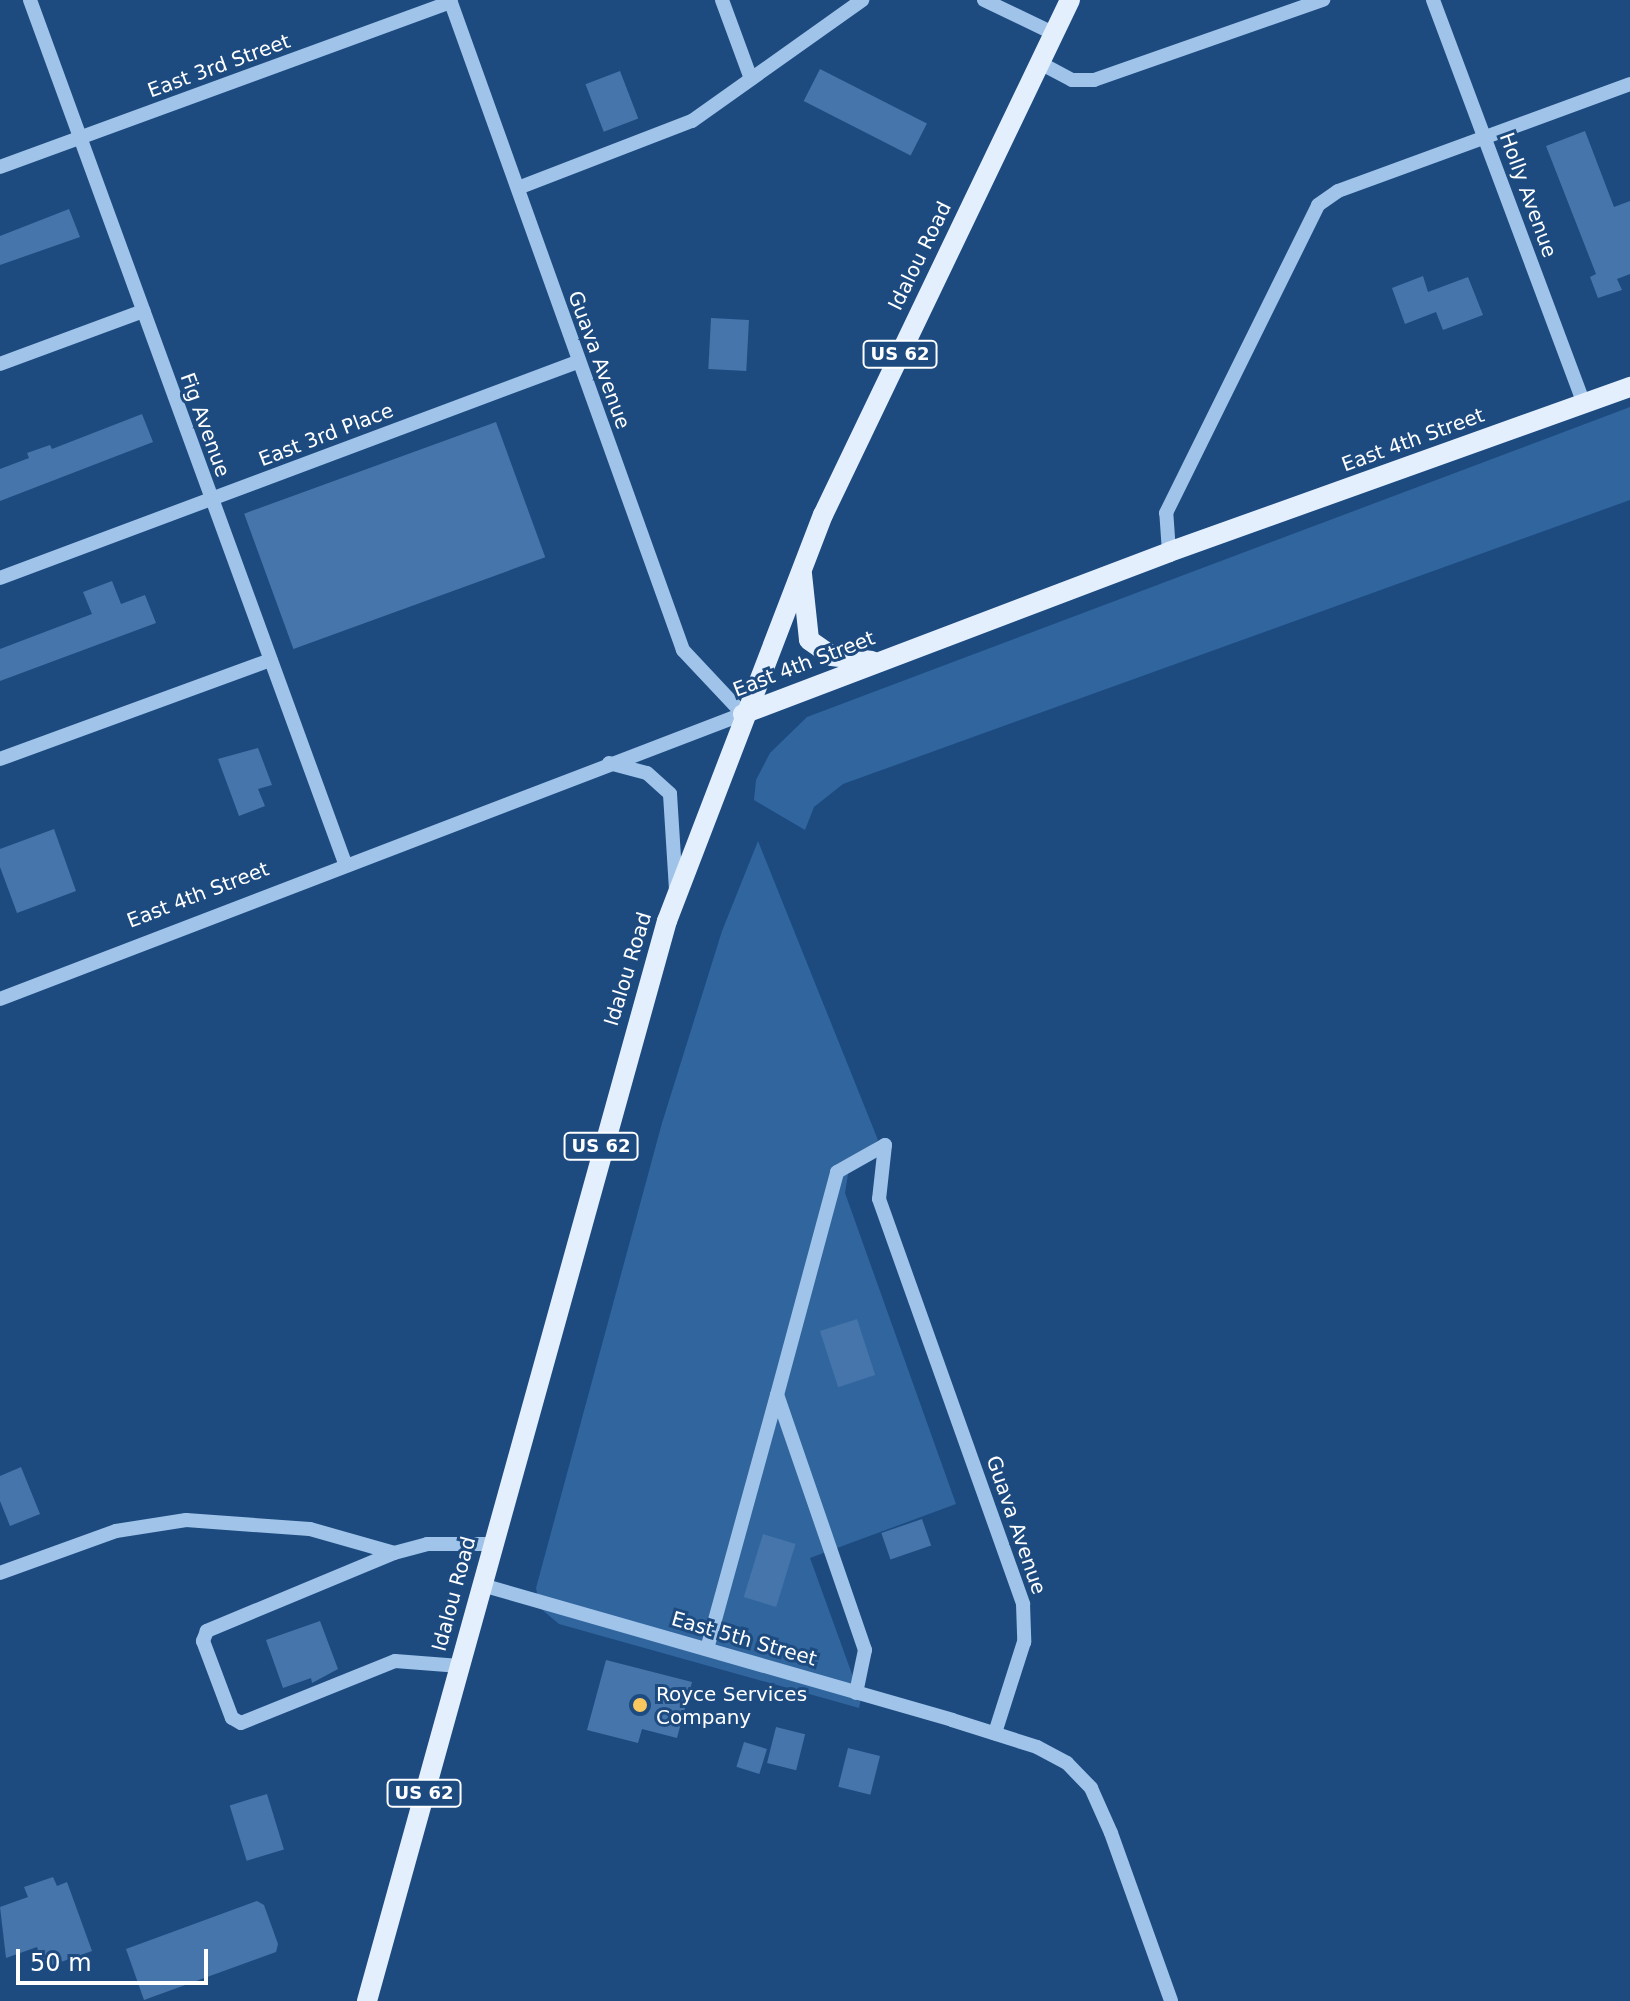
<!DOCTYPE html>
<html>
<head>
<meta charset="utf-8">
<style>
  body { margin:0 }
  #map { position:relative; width:1630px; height:2001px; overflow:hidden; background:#1d4b80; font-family:"DejaVu Sans",sans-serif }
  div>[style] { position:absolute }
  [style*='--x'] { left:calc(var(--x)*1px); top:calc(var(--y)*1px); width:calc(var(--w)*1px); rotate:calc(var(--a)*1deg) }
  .green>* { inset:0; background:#30659e }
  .building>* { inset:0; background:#4575aa; transform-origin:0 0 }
  .minor>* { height:14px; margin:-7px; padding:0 7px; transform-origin:7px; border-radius:7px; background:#a0c4e9 }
  .major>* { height:20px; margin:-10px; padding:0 10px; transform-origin:10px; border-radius:10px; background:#e4effe }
  .dots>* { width:22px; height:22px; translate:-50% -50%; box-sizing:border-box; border:4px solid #1d4b80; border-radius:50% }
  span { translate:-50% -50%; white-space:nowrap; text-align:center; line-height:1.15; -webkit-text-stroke:6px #1d4b80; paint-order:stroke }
  .shield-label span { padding:2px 6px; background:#1d4b80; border:2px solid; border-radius:6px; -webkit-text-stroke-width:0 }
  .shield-label { font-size:18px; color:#fff; font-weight:700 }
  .street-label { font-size:20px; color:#fff }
  .poi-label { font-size:20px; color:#fff }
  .left { translate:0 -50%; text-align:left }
  .scale { position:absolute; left:16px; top:1949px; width:192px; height:36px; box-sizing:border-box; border:4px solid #fff; border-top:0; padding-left:10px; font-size:24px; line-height:28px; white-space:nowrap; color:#fff; -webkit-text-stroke:6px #1d4b80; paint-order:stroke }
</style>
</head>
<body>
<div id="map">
  <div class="green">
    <i style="clip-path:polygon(1630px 407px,1630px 500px,843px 784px,814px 807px,805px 830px,754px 800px,756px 780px,770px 753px,807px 717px)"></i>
    <i style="clip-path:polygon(758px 841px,878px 1140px,850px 1161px,845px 1193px,956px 1504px,810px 1558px,861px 1699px,859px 1708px,559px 1624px,540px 1608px,536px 1588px,662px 1123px,722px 931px)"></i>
  </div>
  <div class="building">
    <i style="left:820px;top:69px;width:120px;height:36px;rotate:27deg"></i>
    <i style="left:620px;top:71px;width:51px;height:37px;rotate:69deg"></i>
    <i style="clip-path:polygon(1585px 131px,1614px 207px,1630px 201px,1630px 274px,1617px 279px,1622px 290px,1598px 298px,1590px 277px,1596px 274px,1546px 146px)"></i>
    <i style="clip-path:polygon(69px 209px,80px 237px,0 265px,0 236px)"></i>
    <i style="clip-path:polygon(1423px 276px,1428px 292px,1468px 277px,1483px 315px,1443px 330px,1436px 312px,1405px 324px,1392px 288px)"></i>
    <i style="left:711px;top:318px;width:38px;height:51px;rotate:3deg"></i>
    <i style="clip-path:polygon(142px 414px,153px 442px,0 501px,0 469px,29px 458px,27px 453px,50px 445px,52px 449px)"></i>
    <i style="left:496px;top:422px;width:144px;height:268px;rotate:70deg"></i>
    <i style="clip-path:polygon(112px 581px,121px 604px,145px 595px,156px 623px,0 681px,0 649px,92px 614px,83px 592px)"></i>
    <i style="clip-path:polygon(258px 748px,272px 785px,258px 789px,265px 806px,239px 816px,218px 759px)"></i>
    <i style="clip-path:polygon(54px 829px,76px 891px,17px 913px,0 867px,0 849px)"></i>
    <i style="left:857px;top:1319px;width:59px;height:39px;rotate:72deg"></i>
    <i style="clip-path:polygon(21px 1467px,40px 1514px,10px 1526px,0 1501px,0 1476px)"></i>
    <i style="left:922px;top:1519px;width:28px;height:43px;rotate:71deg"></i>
    <i style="left:763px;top:1534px;width:34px;height:66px;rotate:17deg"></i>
    <i style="clip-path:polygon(320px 1621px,338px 1669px,312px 1683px,311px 1678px,283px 1688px,266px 1640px)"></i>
    <i style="clip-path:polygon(606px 1660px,692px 1682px,677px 1738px,642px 1729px,638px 1743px,587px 1730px)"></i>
    <i style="left:776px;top:1727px;width:30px;height:37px;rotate:14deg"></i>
    <i style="left:744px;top:1742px;width:24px;height:26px;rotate:17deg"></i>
    <i style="left:848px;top:1748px;width:33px;height:40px;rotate:14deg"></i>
    <i style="left:267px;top:1794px;width:58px;height:39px;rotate:73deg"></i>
    <i style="clip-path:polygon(53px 1877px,57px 1886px,67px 1882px,92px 1951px,44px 1968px,37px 1947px,6px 1958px,0 1907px,28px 1897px,24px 1887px)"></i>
    <i style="clip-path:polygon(257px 1901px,264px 1905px,278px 1944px,276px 1952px,144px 2000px,126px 1949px)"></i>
  </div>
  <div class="minor">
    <i style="--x:30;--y:0;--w:919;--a:69.95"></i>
    <i style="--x:722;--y:0;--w:84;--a:69.8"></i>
    <i style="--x:984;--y:0;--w:76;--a:25.6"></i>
    <i style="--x:1433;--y:0;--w:431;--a:69.5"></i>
    <i style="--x:1040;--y:63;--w:36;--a:28"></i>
    <i style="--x:1072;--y:80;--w:22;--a:0"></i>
    <i style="--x:1094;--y:80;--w:243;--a:-19.3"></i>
    <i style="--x:0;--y:167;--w:480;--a:-20.1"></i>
    <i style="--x:518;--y:188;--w:186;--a:-21.1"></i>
    <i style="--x:692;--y:121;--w:209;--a:-35.4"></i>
    <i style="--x:0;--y:364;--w:153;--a:-20.3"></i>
    <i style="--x:1169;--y:552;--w:39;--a:-94"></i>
    <i style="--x:1166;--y:513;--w:343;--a:-63.7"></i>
    <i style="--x:1318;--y:205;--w:24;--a:-35"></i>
    <i style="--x:1338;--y:191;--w:311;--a:-20.1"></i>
    <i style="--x:0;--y:578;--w:616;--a:-20.52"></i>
    <i style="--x:0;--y:759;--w:288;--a:-20.1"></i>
    <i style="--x:609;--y:763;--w:39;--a:15"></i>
    <i style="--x:647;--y:773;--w:31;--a:42"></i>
    <i style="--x:670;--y:794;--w:96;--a:86.4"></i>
    <i style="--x:0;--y:999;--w:796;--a:-20.99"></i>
    <i style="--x:743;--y:714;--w:88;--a:-133.2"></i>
    <i style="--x:683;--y:650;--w:690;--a:-109.72"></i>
    <i style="--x:885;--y:1145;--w:54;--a:96.3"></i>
    <i style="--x:879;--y:1199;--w:430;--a:70.4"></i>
    <i style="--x:1023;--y:1604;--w:38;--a:88"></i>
    <i style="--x:1024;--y:1642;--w:96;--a:107.7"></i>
    <i style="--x:394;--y:1553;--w:203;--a:157.4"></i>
    <i style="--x:207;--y:1631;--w:11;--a:112"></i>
    <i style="--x:203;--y:1641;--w:82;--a:69.4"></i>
    <i style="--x:232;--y:1718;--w:10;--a:29"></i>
    <i style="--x:241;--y:1723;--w:166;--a:-21.9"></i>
    <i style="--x:395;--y:1661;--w:65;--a:4.4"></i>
    <i style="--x:0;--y:1573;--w:123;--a:-19.9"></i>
    <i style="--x:116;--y:1531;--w:71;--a:-8.9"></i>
    <i style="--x:186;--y:1520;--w:124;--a:4.2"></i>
    <i style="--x:310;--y:1529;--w:87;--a:15.9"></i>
    <i style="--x:394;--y:1553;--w:34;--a:-15"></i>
    <i style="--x:427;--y:1544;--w:64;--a:0"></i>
    <i style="--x:482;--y:1585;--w:489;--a:16"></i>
    <i style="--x:952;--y:1720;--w:89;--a:17.6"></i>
    <i style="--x:1037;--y:1747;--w:34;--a:28"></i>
    <i style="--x:1067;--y:1763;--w:35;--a:46"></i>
    <i style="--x:1091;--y:1788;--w:49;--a:66"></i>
    <i style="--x:1111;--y:1833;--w:178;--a:70.3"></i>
    <i style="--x:707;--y:1649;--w:263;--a:-74.6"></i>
    <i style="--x:856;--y:1693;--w:44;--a:-78.2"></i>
    <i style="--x:865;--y:1650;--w:270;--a:-109"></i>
    <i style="--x:777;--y:1395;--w:231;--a:-74.9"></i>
    <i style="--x:837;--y:1172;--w:55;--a:-29.4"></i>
  </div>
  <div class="major">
    <i style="--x:802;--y:574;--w:66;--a:83.9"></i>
    <i style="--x:809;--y:640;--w:28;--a:35"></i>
    <i style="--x:832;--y:656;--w:40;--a:7.1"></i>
    <i style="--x:743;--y:714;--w:456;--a:-20.8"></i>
    <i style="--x:1169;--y:552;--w:490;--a:-19.7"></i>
    <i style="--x:367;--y:2001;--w:1121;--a:-74.48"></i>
    <i style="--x:667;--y:921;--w:435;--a:-69"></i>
    <i style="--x:823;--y:515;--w:571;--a:-64.38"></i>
  </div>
  <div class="dots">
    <i style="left:640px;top:1705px;background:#f9c75e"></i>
  </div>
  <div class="shield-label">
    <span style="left:900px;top:354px">US 62</span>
    <span style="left:601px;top:1146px">US 62</span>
    <span style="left:424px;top:1793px">US 62</span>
  </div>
  <div class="street-label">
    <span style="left:219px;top:66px;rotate:-20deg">East 3rd Street</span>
    <span style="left:1528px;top:195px;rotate:70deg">Holly Avenue</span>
    <span style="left:920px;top:256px;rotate:-64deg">Idalou Road</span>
    <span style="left:599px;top:360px;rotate:70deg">Guava Avenue</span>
    <span style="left:205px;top:425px;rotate:70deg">Fig Avenue</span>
    <span style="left:326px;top:435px;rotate:-21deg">East 3rd Place</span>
    <span style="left:1413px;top:440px;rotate:-20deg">East 4th Street</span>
    <span style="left:804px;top:664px;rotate:-21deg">East 4th Street</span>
    <span style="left:198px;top:895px;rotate:-21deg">East 4th Street</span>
    <span style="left:628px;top:969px;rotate:-73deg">Idalou Road</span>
    <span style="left:1016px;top:1525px;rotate:71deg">Guava Avenue</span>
    <span style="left:454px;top:1594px;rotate:-75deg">Idalou Road</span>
    <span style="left:744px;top:1639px;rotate:16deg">East 5th Street</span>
  </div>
  <div class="poi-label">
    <span class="left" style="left:656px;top:1706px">Royce Services<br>Company</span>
  </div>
  <div class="scale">50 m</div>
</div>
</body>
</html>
